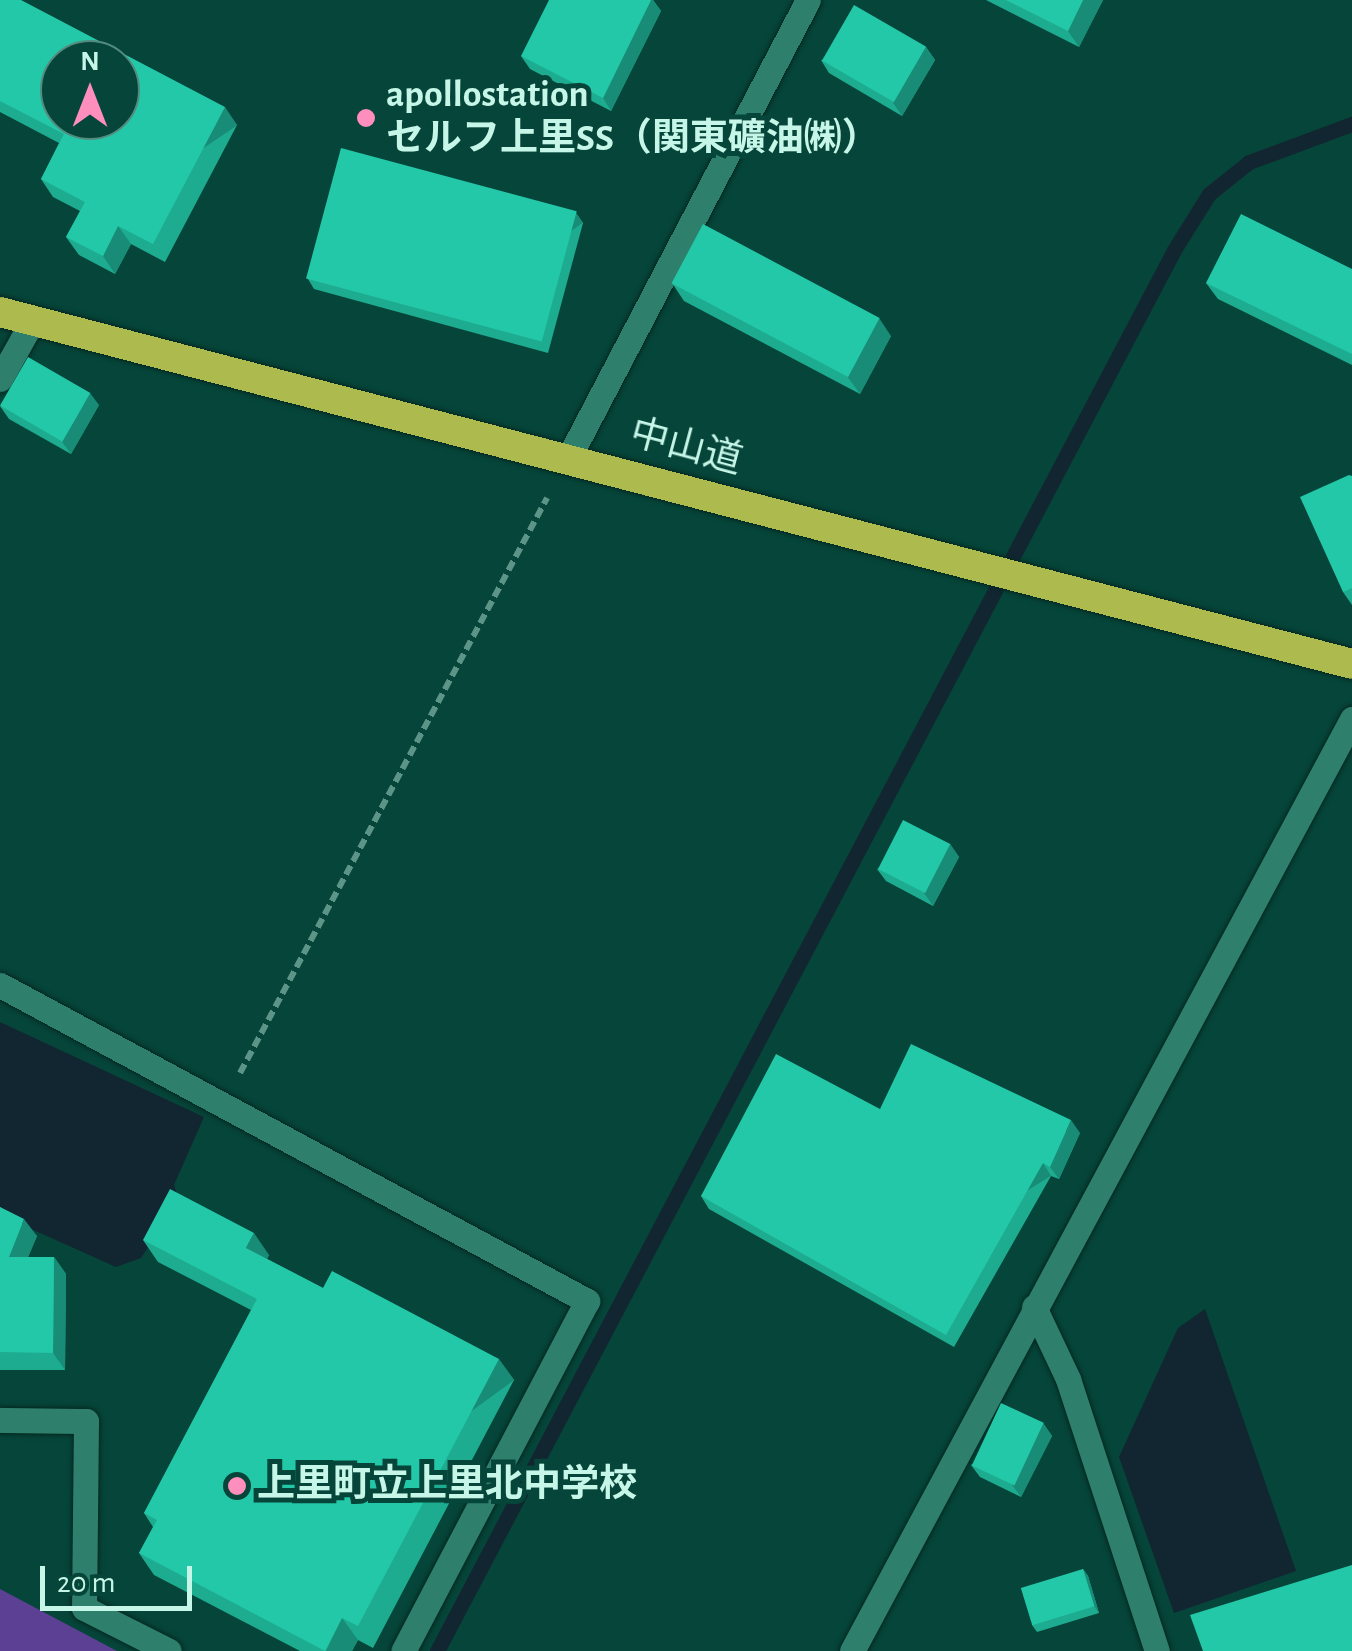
<!DOCTYPE html>
<html>
<head>
<meta charset="utf-8">
<style>
  body { margin:0 }
  #map { position:relative; width:1352px; height:1651px; overflow:hidden; background:#064539; font-family:"Alegreya Sans","Noto Sans JP",sans-serif }
  div>[style] { position:absolute }
  [style*='--x'] { left:calc(var(--x)*1px); top:calc(var(--y)*1px); width:calc(var(--w)*1px); rotate:calc(var(--a)*1deg) }
  .green>* { inset:0; background:#5b4094 }
  .water>* { inset:0; background:#122631 }
  .stream>* { height:15px; margin:-7.5px; padding:0 7.5px; transform-origin:7.5px; border-radius:7.5px; background:#122631 }
  .path>* { height:6px; margin-top:-3px; transform-origin:0; background:repeating-linear-gradient(90deg,#5c9588 0 10px,transparent 0 15px) }
  .roads { filter:drop-shadow(0 0 2px #052821) drop-shadow(0 0 2px #052821) }
  .lane>* { height:25px; margin:-12.5px; padding:0 12.5px; transform-origin:12.5px; border-radius:12.5px; background:#2e806d }
  .street>* { height:25px; margin:-12.5px; padding:0 12.5px; transform-origin:12.5px; border-radius:12.5px; background:#2e806d }
  .highway>* { height:30px; margin:-15px; padding:0 15px; transform-origin:15px; border-radius:15px; background:#adba4d }
  .wall>* { inset:0; background:#1eac91 }
  .shaded-wall>* { inset:0; background:#188c76; transform-origin:0 0 }
  .building>* { inset:0; background:#23c8a9; transform-origin:0 0 }
  .dots>* { width:28px; height:28px; translate:-50% -50%; box-sizing:border-box; border:5px solid #064539; border-radius:50% }
  span { translate:-50% -50%; white-space:nowrap; text-align:center; line-height:1.15; -webkit-text-stroke:10px #064539; paint-order:stroke }
  .poi-label { font-size:38px; color:#c6f6e8; font-weight:700 }
  .left { translate:0 -50%; text-align:left }
  .street-label { font-size:38px; color:#c6f6e8 }
  .north { position:absolute; left:40px; top:40px; width:100px; height:100px; box-sizing:border-box; background:#064539; border:2px solid #538c7f; border-radius:50%; rotate:0deg; font-size:28px; font-weight:700; line-height:40px; text-align:center; color:#c6f6e8 }
  .north::after { content:''; display:block; margin:auto; width:35px; height:45px; background:#fe8ebb; clip-path:polygon(50% 0,100% 100%,50% 72%,0 100%) }
  .scale { position:absolute; left:40px; top:1566px; width:152px; height:45px; box-sizing:border-box; border:5px solid #c6f6e8; border-top:0; padding-left:12px; font-size:30px; line-height:35px; white-space:nowrap; color:#c6f6e8; -webkit-text-stroke:8px #064539; paint-order:stroke }
</style>
</head>
<body>
<div id="map">
  <div class="green">
    <i style="clip-path:polygon(0 1589px,117px 1651px,0 1651px)"></i>
  </div>
  <div class="water">
    <i style="clip-path:polygon(0 1022px,204px 1117px,174px 1185px,179px 1200px,141px 1258px,116px 1267px,0 1215px)"></i>
    <i style="clip-path:polygon(1205px 1309px,1296px 1571px,1174px 1613px,1119px 1457px,1178px 1328px)"></i>
  </div>
  <div class="stream">
    <i style="--x:437;--y:1651;--w:1583;--a:-62.25"></i>
    <i style="--x:1174;--y:250;--w:66;--a:-58"></i>
    <i style="--x:1209;--y:194;--w:51;--a:-38.7"></i>
    <i style="--x:1249;--y:162;--w:110;--a:-20.3"></i>
  </div>
  <div class="path">
    <i style="--x:240;--y:1073;--w:652;--a:-61.9"></i>
  </div>
  <div class="roads">
    <div class="lane">
      <i style="--x:0;--y:1420;--w:86;--a:0.7"></i>
      <i style="--x:86;--y:1421;--w:187;--a:90.6"></i>
      <i style="--x:84;--y:1608;--w:95;--a:26.8"></i>
    </div>
    <div class="street">
      <i style="--x:0;--y:379;--w:68;--a:-60.8"></i>
      <i style="--x:568;--y:459;--w:518;--a:-62.4"></i>
      <i style="--x:0;--y:985;--w:667;--a:28.29"></i>
      <i style="--x:587;--y:1301;--w:395;--a:117.7"></i>
      <i style="--x:1034;--y:1307;--w:80;--a:64.7"></i>
      <i style="--x:1068;--y:1379;--w:286;--a:71.9"></i>
      <i style="--x:852;--y:1651;--w:1058;--a:-61.79"></i>
    </div>
    <div class="highway">
      <i style="--x:0;--y:312;--w:1397;--a:14.59"></i>
    </div>
  </div>
  <div class="wall">
    <i style="clip-path:polygon(0 0,237px 125px,165px 262px,131px 244px,115px 274px,79px 255px,66px 237px,80px 211px,53px 197px,41px 179px,59px 143px,0 112px)"></i>
    <i style="clip-path:polygon(651px 0,653px 0,661px 11px,611px 111px,530px 69px,521px 56px)"></i>
    <i style="clip-path:polygon(986px 0,1103px 0,1079px 47px)"></i>
    <i style="clip-path:polygon(926px 47px,935px 60px,902px 116px,829px 73px,821px 60px)"></i>
    <i style="clip-path:polygon(576px 213px,583px 223px,548px 353px,314px 289px,308px 279px)"></i>
    <i style="clip-path:polygon(1352px 269px,1352px 365px,1218px 299px,1206px 283px)"></i>
    <i style="clip-path:polygon(672px 283px,891px 336px,860px 394px,684px 301px)"></i>
    <i style="clip-path:polygon(99px 405px,71px 454px,9px 419px,0 406px)"></i>
    <i style="clip-path:polygon(1352px 476px,1352px 605px,1343px 592px)"></i>
    <i style="clip-path:polygon(950px 844px,959px 857px,933px 906px,886px 881px,877px 869px)"></i>
    <i style="clip-path:polygon(880px 1109px,1080px 1133px,1059px 1179px,1051px 1176px,954px 1347px,709px 1209px,701px 1196px)"></i>
    <i style="clip-path:polygon(0 1207px,37px 1236px,28px 1257px,54px 1257px,66px 1274px,65px 1370px,0 1370px)"></i>
    <i style="clip-path:polygon(143px 1240px,269px 1255px,267px 1259px,323px 1288px,514px 1380px,373px 1648px,358px 1640px,352px 1651px,300px 1651px,154px 1575px,139px 1553px,153px 1527px,144px 1513px,251px 1310px,158px 1262px)"></i>
    <i style="clip-path:polygon(1043px 1423px,1052px 1436px,1021px 1497px,980px 1477px,971px 1465px)"></i>
    <i style="clip-path:polygon(1083px 1569px,1088px 1576px,1099px 1613px,1037px 1632px,1032px 1625px)"></i>
  </div>
  <div class="shaded-wall">
    <i style="clip-path:polygon(651px 0,653px 0,661px 11px,611px 111px,603px 98px)"></i>
    <i style="clip-path:polygon(1083px 0,1103px 0,1079px 47px,1068px 31px)"></i>
    <i style="clip-path:polygon(926px 47px,935px 60px,902px 116px,893px 103px)"></i>
    <i style="left:225px;top:107px;width:22px;height:155px;rotate:56deg"></i>
    <i style="left:576px;top:213px;width:12px;height:135px;rotate:55deg"></i>
    <i style="clip-path:polygon(118px 226px,131px 244px,115px 274px,103px 256px)"></i>
    <i style="clip-path:polygon(879px 318px,891px 336px,860px 394px,847px 376px)"></i>
    <i style="clip-path:polygon(90px 393px,99px 405px,71px 454px,62px 442px)"></i>
    <i style="clip-path:polygon(950px 844px,959px 857px,933px 906px,924px 893px)"></i>
    <i style="clip-path:polygon(1071px 1120px,1080px 1133px,1059px 1179px,1050px 1167px)"></i>
    <i style="left:1043px;top:1163px;width:15px;height:197px;rotate:58deg"></i>
    <i style="clip-path:polygon(24px 1219px,37px 1236px,21px 1274px,9px 1257px)"></i>
    <i style="clip-path:polygon(254px 1233px,269px 1255px,261px 1270px,246px 1248px)"></i>
    <i style="clip-path:polygon(54px 1257px,66px 1274px,65px 1370px,53px 1353px)"></i>
    <i style="left:499px;top:1359px;width:26px;height:302px;rotate:54deg"></i>
    <i style="clip-path:polygon(1043px 1423px,1052px 1436px,1021px 1497px,1012px 1485px)"></i>
    <i style="clip-path:polygon(1083px 1569px,1088px 1576px,1099px 1613px,1094px 1606px)"></i>
    <i style="clip-path:polygon(342px 1618px,358px 1640px,352px 1651px,326px 1651px)"></i>
  </div>
  <div class="building">
    <i style="clip-path:polygon(evenodd,0 0,21px 0,225px 107px,153px 244px,118px 226px,103px 256px,66px 237px,85px 202px,41px 179px,64px 134px,0 101px,0 0,60px 60px,120px 60px,120px 120px,60px 120px,60px 60px)"></i>
    <i style="clip-path:polygon(549px 0,651px 0,603px 98px,521px 56px)"></i>
    <i style="clip-path:polygon(1006px 0,1083px 0,1068px 31px)"></i>
    <i style="left:854px;top:5px;width:83px;height:64px;rotate:30deg"></i>
    <i style="left:341px;top:148px;width:244px;height:135px;rotate:15deg"></i>
    <i style="clip-path:polygon(1241px 214px,1352px 269px,1352px 354px,1206px 283px)"></i>
    <i style="left:703px;top:224px;width:200px;height:67px;rotate:28deg"></i>
    <i style="left:28px;top:357px;width:72px;height:56px;rotate:30deg"></i>
    <i style="clip-path:polygon(1349px 475px,1352px 476px,1352px 588px,1343px 592px,1300px 497px)"></i>
    <i style="left:903px;top:820px;width:53px;height:55px;rotate:27deg"></i>
    <i style="clip-path:polygon(911px 1044px,1071px 1120px,1050px 1167px,1043px 1163px,946px 1335px,701px 1196px,776px 1054px,880px 1109px)"></i>
    <i style="clip-path:polygon(170px 1189px,254px 1233px,246px 1248px,323px 1288px,332px 1271px,499px 1359px,358px 1626px,342px 1618px,325px 1651px,139px 1553px,157px 1520px,144px 1513px,257px 1299px,143px 1240px)"></i>
    <i style="clip-path:polygon(0 1207px,24px 1219px,9px 1257px,54px 1257px,53px 1353px,0 1352px)"></i>
    <i style="left:1001px;top:1403px;width:47px;height:69px;rotate:25deg"></i>
    <i style="clip-path:polygon(1352px 1565px,1352px 1651px,1203px 1651px,1190px 1615px)"></i>
    <i style="left:1083px;top:1569px;width:39px;height:65px;rotate:73deg"></i>
  </div>
  <div class="dots">
    <i style="left:366px;top:118px;background:#fe8ebb"></i>
    <i style="left:237px;top:1486px;background:#fe8ebb"></i>
  </div>
  <div class="poi-label">
    <span class="left" style="left:386px;top:118px">apollostation<br>セルフ上里SS（関東礦油㈱）</span>
    <span class="left" style="left:257px;top:1486px">上里町立上里北中学校</span>
  </div>
  <div class="street-label">
    <span style="left:686px;top:448px;rotate:15deg">中山道</span>
  </div>
  <div class="north">N</div>
  <div class="scale">20 m</div>
</div>
</body>
</html>
